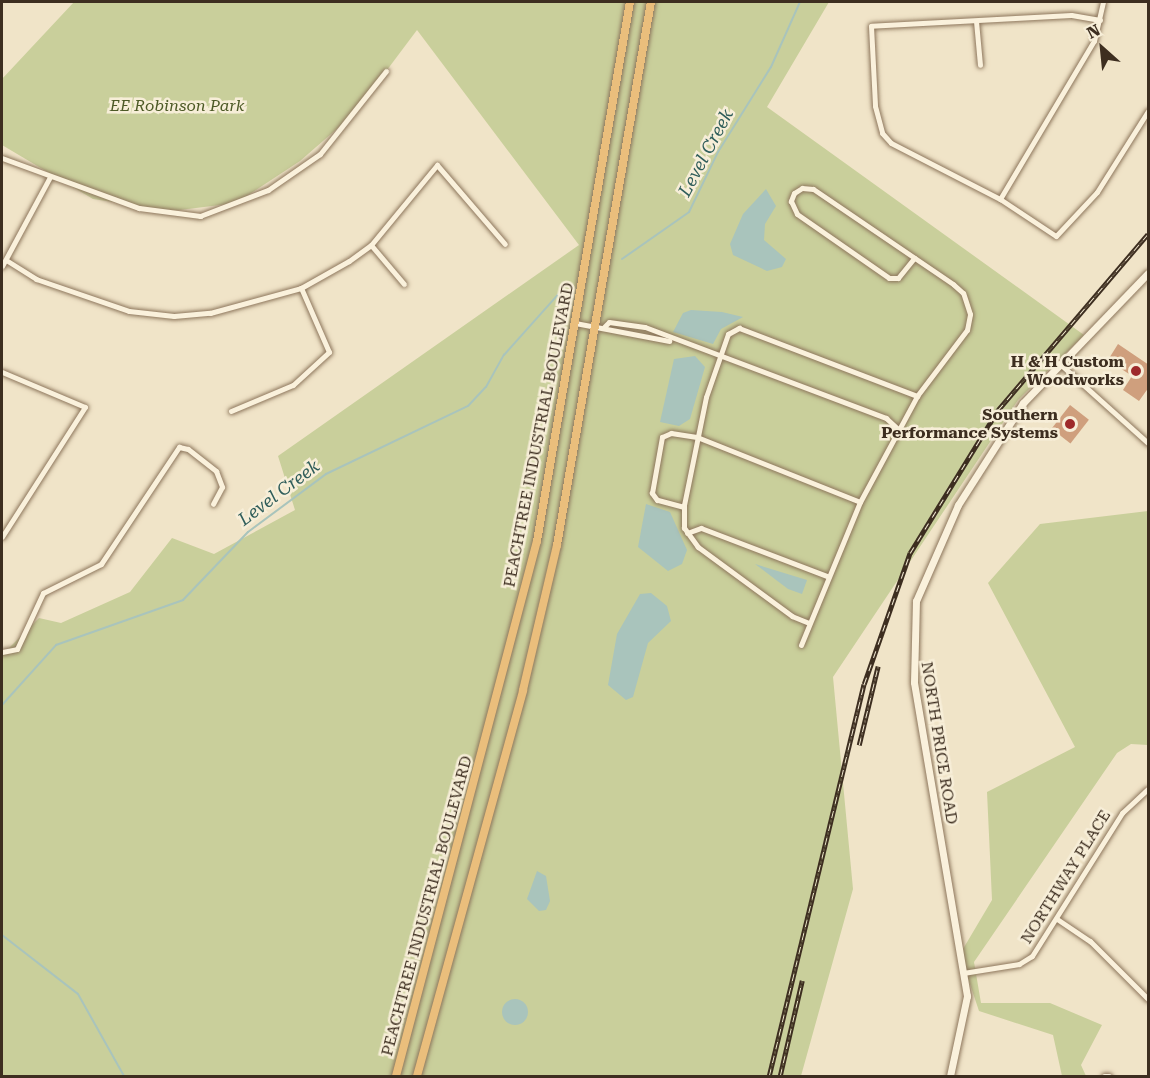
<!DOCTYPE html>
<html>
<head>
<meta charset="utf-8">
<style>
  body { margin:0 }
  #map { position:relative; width:1150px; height:1078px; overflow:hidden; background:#f0e4c8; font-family:"Roboto Serif",serif }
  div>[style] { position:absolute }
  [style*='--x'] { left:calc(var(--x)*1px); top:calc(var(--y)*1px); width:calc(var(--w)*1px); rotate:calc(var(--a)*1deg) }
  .green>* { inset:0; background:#c9cf9b }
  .water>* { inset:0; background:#a9c4bc }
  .round { border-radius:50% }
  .stream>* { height:2px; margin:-1px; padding:0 1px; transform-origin:1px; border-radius:1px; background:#a9c4bc }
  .building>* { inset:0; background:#cf9f7d; transform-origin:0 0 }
  .roads { filter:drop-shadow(0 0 2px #8d765c) drop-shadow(0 0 2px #8d765c) }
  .minor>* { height:5px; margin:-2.5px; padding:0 2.5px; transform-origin:2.5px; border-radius:2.5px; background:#faf1dc }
  .tertiary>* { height:7px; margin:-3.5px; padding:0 3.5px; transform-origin:3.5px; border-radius:3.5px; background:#faf1dc }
  .trunk>* { height:8px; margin:-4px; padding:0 4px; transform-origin:4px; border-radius:4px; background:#eabe7c }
  .rail>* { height:4.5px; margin-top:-2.25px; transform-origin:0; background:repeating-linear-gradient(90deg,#f7eed8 0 7px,#3d2e20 0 14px); box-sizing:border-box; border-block:2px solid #3d2e20 }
  .dots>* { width:16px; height:16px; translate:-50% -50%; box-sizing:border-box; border:3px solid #f7eed8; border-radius:50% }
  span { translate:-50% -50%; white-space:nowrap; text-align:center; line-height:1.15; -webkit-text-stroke:5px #f7eed8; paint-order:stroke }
  .park-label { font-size:16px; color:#4d5a26; font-style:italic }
  .poi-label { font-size:16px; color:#3d2e20; font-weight:700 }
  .right { translate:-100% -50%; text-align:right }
  .street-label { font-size:16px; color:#3d2e20 }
  .water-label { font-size:18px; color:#2f5d5a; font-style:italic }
  .frame { position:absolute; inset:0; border:3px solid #3d2e20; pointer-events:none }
  .north { position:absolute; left:1072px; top:18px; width:60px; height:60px; -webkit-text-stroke:4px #f7eed8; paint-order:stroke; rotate:333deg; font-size:16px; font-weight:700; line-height:24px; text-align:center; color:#3d2e20 }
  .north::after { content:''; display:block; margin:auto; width:21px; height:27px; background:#3d2e20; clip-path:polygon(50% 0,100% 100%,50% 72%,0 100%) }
</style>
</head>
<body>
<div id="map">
  <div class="green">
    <i style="clip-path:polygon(74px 2px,829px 2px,767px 107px,1084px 335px,1018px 400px,833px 677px,853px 889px,801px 1076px,2px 1076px,2px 655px,39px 618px,61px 623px,130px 592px,172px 538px,214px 554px,295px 510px,278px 456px,579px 245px,417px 30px,354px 114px,300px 161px,236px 203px,172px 211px,93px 199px,2px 145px,2px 79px)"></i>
    <i style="clip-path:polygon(1148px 511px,1148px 745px,1131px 744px,1117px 753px,974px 962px,981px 1003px,1050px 1003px,1102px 1025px,1081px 1065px,1086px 1076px,1062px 1076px,1053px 1035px,979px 1011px,960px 954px,992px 900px,987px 792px,1075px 747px,988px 583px,1040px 524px)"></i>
  </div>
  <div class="water">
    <i style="clip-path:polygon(766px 189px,776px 206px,765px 224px,764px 240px,786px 259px,782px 267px,767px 271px,733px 255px,730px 244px,743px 214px)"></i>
    <i style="clip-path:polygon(691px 310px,722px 312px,743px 317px,721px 329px,713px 344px,673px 332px,683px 313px)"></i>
    <i style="clip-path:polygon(695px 356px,705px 367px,690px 419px,679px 426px,660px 422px,674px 359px)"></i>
    <i style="clip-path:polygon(646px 504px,670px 512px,687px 550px,682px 564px,668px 571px,638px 547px)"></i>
    <i style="clip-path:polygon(755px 564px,807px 580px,802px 594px,788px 589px)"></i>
    <i style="clip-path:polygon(651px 593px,667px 606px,671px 621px,648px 643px,633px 697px,626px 700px,608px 685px,617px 634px,640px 594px)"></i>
    <i style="clip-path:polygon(537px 871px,546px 876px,550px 901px,546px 910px,539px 911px,527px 899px)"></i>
    <i class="round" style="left:502px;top:999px;width:26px;height:26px"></i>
  </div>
  <div class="stream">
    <i style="--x:622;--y:259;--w:82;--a:-35"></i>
    <i style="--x:689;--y:212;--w:67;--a:-64.2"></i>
    <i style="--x:718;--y:152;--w:100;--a:-58.1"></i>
    <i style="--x:771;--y:67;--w:71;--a:-66"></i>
    <i style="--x:2;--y:705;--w:81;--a:-48"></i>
    <i style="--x:56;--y:645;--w:135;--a:-19.5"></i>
    <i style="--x:183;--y:600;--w:94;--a:-46.3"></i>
    <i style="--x:248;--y:532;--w:97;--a:-36.6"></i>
    <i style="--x:326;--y:474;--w:157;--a:-25.6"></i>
    <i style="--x:468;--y:406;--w:26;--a:-47"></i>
    <i style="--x:486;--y:387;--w:37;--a:-61"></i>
    <i style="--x:504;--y:355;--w:89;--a:-48.2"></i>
    <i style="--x:2;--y:935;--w:96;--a:37.8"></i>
    <i style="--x:78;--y:994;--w:94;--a:60.7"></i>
  </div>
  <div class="building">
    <i style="clip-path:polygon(1118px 344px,1149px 365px,1149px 387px,1139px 401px,1123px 390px,1132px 376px,1108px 360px)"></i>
    <i style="left:1070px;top:405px;width:24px;height:30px;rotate:38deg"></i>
  </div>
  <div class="roads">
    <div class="minor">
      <i style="--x:1100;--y:20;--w:29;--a:-170"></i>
      <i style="--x:1071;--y:15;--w:200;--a:176.9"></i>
      <i style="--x:871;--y:26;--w:80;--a:87.1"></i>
      <i style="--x:875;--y:106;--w:28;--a:75"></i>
      <i style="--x:882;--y:133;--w:13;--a:48"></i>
      <i style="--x:891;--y:143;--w:123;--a:27.2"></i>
      <i style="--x:1000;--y:199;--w:67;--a:33.5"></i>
      <i style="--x:1056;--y:236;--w:60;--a:-47"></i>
      <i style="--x:1097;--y:192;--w:96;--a:-57.8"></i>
      <i style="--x:976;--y:21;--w:44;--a:84.8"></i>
      <i style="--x:2;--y:158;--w:146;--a:20.1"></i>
      <i style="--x:139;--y:208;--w:62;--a:7.5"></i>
      <i style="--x:200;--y:216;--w:73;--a:-20.9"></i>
      <i style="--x:268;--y:190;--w:63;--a:-34.7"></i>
      <i style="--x:320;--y:154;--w:106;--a:-51.5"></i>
      <i style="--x:1000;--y:199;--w:184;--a:-59.3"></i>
      <i style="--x:1094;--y:41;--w:40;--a:-77"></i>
      <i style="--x:371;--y:245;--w:51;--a:49.8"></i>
      <i style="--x:6;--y:260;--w:36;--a:32"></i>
      <i style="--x:36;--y:279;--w:98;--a:19"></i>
      <i style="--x:129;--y:311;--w:45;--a:6.3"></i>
      <i style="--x:174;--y:316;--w:36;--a:-5"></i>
      <i style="--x:210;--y:313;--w:94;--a:-15.4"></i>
      <i style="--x:301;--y:288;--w:55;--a:-29.4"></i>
      <i style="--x:349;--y:261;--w:27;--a:-36"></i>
      <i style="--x:371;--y:245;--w:104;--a:-50.5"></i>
      <i style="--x:437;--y:165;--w:104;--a:49.3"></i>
      <i style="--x:2;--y:266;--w:101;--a:-61.7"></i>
      <i style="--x:575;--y:323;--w:96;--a:10.8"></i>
      <i style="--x:604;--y:327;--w:7;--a:-45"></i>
      <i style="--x:609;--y:322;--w:36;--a:8"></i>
      <i style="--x:645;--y:327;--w:258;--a:20.7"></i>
      <i style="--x:886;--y:418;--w:16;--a:43"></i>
      <i style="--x:1059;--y:363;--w:120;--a:42"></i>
      <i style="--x:2;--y:372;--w:90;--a:22.9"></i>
      <i style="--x:85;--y:407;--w:154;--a:122.6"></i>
      <i style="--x:231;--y:411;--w:67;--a:-22.8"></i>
      <i style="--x:293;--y:385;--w:49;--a:-42.5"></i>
      <i style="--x:329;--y:352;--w:70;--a:-113.6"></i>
      <i style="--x:684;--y:507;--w:28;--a:-165"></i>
      <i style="--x:657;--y:500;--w:9;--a:-126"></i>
      <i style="--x:652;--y:493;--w:57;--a:-79.9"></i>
      <i style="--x:662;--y:437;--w:10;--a:-24"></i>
      <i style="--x:671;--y:433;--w:26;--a:9"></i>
      <i style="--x:697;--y:437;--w:175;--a:21.7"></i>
      <i style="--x:687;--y:533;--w:15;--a:-20"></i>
      <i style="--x:701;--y:528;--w:135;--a:20.9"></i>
      <i style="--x:809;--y:623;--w:18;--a:-158"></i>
      <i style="--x:792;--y:616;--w:117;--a:-143.7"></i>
      <i style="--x:698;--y:547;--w:24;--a:-126"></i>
      <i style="--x:684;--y:528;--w:23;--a:-90"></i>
      <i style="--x:684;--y:505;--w:110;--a:-78.5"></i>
      <i style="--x:706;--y:397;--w:67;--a:-70.8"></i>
      <i style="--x:728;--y:334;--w:13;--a:-29"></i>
      <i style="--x:739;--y:328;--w:191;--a:20.9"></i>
      <i style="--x:801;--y:645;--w:155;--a:-67.6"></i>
      <i style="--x:860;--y:502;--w:120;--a:-61.7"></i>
      <i style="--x:917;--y:396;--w:83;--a:-52.9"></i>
      <i style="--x:967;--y:330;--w:16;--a:-79"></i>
      <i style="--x:970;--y:314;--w:22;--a:-108"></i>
      <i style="--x:963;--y:293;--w:13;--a:-138"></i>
      <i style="--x:953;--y:284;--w:169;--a:-145.8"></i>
      <i style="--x:813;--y:189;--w:11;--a:-175"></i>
      <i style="--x:802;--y:188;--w:9;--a:148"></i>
      <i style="--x:794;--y:193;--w:9;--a:111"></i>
      <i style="--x:791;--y:201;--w:14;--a:65"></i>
      <i style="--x:797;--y:214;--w:112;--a:34.8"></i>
      <i style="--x:889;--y:278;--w:9;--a:0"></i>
      <i style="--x:898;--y:278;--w:26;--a:-51"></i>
      <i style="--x:2;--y:652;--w:15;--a:-11"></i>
      <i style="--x:17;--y:649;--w:62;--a:-65.1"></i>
      <i style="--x:43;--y:593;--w:65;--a:-26.6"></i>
      <i style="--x:101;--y:564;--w:141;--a:-56.3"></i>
      <i style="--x:179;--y:447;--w:9;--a:13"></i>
      <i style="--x:188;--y:449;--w:36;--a:38"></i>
      <i style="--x:216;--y:471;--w:17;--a:69"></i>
      <i style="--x:222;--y:487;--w:19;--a:118"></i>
      <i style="--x:1057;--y:919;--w:40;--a:34"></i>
      <i style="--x:1090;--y:941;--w:82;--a:45"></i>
      <i style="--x:963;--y:973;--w:57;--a:-9.1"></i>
      <i style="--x:1019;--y:964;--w:15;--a:-32"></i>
      <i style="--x:1032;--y:956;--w:169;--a:-57.8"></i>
      <i style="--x:1122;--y:813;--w:35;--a:-43"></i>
      <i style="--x:1104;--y:1076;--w:5;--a:0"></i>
    </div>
    <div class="tertiary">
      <i style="--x:950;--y:1076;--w:82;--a:-78"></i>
      <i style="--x:967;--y:996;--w:318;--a:-99.6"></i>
      <i style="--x:914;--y:682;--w:81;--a:-88.6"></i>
      <i style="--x:916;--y:601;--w:105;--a:-66.4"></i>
      <i style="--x:958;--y:505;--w:121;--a:-57.5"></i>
      <i style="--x:1023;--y:403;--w:180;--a:-46.1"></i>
    </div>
    <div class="trunk">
      <i style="--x:396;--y:1076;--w:553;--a:-75.24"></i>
      <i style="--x:537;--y:541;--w:547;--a:-80.21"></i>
      <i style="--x:417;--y:1076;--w:400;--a:-74.6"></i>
      <i style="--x:523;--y:690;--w:149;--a:-76.8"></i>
      <i style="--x:557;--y:545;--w:551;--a:-80.18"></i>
    </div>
  </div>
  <div class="rail">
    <i style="--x:859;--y:745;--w:81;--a:-76.5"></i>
    <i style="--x:769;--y:1076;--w:403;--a:-76.4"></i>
    <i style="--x:864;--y:684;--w:139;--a:-70.7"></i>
    <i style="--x:910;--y:553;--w:168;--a:-58.4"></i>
    <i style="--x:998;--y:410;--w:231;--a:-49.6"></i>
    <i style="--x:780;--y:1076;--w:98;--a:-77"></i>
  </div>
  <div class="dots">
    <i style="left:1136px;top:371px;background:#9e2a2b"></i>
    <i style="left:1070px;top:424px;background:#9e2a2b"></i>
  </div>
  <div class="park-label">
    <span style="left:177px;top:106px">EE Robinson Park</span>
  </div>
  <div class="poi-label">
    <span class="right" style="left:1124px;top:371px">H &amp; H Custom<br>Woodworks</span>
    <span class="right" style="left:1058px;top:424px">Southern<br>Performance Systems</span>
  </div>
  <div class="street-label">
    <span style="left:539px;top:435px;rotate:-79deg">PEACHTREE INDUSTRIAL BOULEVARD</span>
    <span style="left:939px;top:743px;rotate:81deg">NORTH PRICE ROAD</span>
    <span style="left:1066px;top:877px;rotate:-58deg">NORTHWAY PLACE</span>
    <span style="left:427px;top:906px;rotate:-75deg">PEACHTREE INDUSTRIAL BOULEVARD</span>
  </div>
  <div class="water-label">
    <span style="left:706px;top:153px;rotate:-62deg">Level Creek</span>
    <span style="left:279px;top:493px;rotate:-37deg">Level Creek</span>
  </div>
  <div class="frame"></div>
  <div class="north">N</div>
</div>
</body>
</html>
